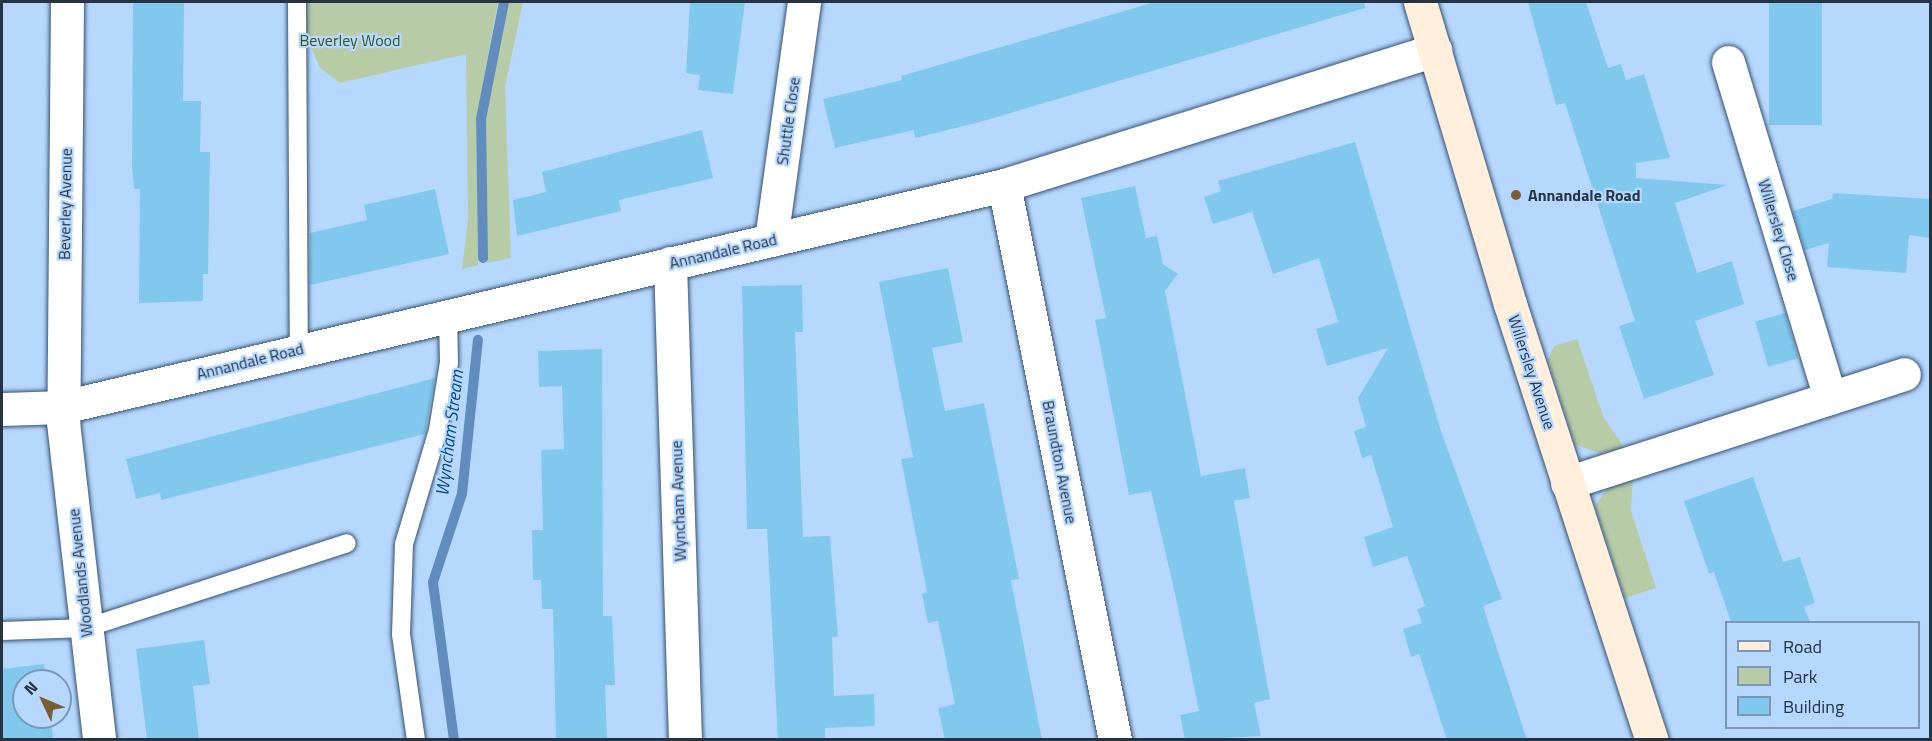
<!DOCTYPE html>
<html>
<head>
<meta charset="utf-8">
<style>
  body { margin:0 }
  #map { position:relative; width:1932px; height:741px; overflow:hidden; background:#b6d8fe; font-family:"Titillium Web",sans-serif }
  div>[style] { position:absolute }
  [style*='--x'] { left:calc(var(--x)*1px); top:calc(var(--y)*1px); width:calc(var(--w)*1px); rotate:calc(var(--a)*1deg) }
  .green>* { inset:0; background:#b6cba6 }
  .stream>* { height:10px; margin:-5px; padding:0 5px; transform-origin:5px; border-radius:5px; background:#608dbe }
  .building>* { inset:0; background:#80c8ee; transform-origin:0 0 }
  .roads { filter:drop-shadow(0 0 2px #355273) drop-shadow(0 0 2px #355273) }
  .lane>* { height:18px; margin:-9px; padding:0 9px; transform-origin:9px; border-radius:9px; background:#fff }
  .street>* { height:33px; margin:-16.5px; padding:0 16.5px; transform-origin:16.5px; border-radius:16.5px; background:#fff }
  .secondary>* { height:33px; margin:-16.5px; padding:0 16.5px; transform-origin:16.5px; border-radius:16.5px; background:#ffefdc }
  .dots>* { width:16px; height:16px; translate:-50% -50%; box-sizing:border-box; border:3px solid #b6d8fe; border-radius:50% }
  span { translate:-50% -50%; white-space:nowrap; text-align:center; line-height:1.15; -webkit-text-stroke:4.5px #b6d8fe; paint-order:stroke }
  .park-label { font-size:16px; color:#385719 }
  .street-label { font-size:16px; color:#263342 }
  .poi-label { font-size:16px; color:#263342; font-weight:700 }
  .left { translate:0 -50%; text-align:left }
  .water-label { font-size:18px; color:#004885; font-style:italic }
  .frame { position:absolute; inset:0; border:3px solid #263342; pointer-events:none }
  .legend { position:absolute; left:1725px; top:621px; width:195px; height:108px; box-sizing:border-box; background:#b6d8fe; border:2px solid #7c96b3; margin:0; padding:8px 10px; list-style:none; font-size:18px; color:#263342 }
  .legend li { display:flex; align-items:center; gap:12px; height:30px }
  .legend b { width:30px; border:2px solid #7c96b3 }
  .north { position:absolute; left:12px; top:669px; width:60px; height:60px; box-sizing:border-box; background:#b6d8fe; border:2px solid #7c96b3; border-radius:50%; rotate:314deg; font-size:16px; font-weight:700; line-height:24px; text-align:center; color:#263342 }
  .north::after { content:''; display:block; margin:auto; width:21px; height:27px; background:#7c5c32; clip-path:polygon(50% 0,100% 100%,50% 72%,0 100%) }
</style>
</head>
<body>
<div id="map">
  <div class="green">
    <i style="clip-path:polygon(305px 2px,498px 2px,476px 121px,478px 265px,462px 269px,468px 219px,466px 54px,340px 83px,320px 68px,305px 33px)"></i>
    <i style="clip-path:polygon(505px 2px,523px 2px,505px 87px,511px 258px,487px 263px,484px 121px)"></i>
    <i style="clip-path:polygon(1577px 339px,1603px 416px,1625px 449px,1600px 453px,1575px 445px,1548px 360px,1554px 346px)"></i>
    <i style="clip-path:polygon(1633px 473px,1631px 511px,1656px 588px,1625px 598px,1595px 506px,1612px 483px)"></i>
  </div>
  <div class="stream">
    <i style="--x:483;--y:258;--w:139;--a:-90.8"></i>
    <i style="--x:481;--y:119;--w:119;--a:-78.9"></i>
    <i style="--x:454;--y:740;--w:159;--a:-97.6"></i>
    <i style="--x:433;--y:582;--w:93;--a:-71.8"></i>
    <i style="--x:462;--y:494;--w:155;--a:-84.1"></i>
  </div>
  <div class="building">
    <i style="clip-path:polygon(133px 2px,184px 2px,183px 101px,201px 101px,200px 152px,210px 152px,208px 274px,203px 274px,203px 301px,139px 303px,140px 189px,134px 189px,132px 168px)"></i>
    <i style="clip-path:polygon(690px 2px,745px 2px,733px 94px,698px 90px,700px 75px,686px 73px)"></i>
    <i style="clip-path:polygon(1155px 2px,1364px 2px,1365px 8px,980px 122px,915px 138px,914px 130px,835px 148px,823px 99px,902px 80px,901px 76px)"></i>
    <i style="clip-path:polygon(1528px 2px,1586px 2px,1608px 68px,1621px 64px,1626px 80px,1644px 74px,1670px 158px,1636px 163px,1636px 178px,1728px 185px,1675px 203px,1697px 273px,1732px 261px,1744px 304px,1695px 321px,1714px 375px,1644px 399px,1619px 326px,1635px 321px,1565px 103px,1556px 105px)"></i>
    <i style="left:1769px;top:2px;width:53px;height:123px"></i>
    <i style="clip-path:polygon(702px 130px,713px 178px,619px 200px,621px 211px,517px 236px,513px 200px,546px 192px,542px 172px)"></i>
    <i style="clip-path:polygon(1355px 142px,1441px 431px,1502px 599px,1483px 606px,1527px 740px,1447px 740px,1419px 654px,1411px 657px,1403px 629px,1422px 623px,1417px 609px,1425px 606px,1407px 556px,1373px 567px,1364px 537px,1393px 527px,1371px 455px,1362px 458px,1354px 431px,1366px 427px,1358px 398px,1388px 348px,1327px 366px,1316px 329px,1338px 322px,1319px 258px,1273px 274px,1252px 212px,1213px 224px,1204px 197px,1221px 191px,1218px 181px)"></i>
    <i style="clip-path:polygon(1135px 186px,1146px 238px,1157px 236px,1163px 264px,1178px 274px,1165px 291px,1201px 476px,1245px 468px,1250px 498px,1234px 501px,1270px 699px,1254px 703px,1261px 736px,1185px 740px,1180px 715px,1199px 711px,1174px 589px,1151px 491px,1129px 495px,1095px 320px,1106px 318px,1081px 198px)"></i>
    <i style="clip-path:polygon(435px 189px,449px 254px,310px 285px,310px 233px,367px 220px,364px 205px)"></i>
    <i style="clip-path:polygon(1833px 193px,1930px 199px,1930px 238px,1909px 235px,1906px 273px,1827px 267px,1829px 243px,1805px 250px,1793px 211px,1832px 199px)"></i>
    <i style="clip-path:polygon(948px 268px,963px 342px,932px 348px,945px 411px,984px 403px,1019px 579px,1011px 580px,1042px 740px,945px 740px,938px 708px,955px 704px,938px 621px,928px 623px,922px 594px,927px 592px,901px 459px,913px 457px,879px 282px)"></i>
    <i style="clip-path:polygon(802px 285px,803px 332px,795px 332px,803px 537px,830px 536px,838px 637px,832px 637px,834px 696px,874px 694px,875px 726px,825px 728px,825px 740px,778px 740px,767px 529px,747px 529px,742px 286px)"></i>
    <i style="left:1785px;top:313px;width:47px;height:31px;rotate:74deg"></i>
    <i style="clip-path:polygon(602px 349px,603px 616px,612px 616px,615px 685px,605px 685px,607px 740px,556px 740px,553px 609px,542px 609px,541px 580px,533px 580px,532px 530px,543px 530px,541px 450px,564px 449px,562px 386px,539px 387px,538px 351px)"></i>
    <i style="clip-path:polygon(435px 378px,425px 434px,161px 500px,160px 493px,136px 499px,126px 459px)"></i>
    <i style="clip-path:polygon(1753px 477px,1783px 562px,1800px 557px,1815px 603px,1804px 607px,1810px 622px,1731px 622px,1714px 572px,1709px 574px,1684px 501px)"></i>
    <i style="clip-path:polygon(204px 640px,210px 684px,193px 686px,199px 740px,147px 740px,136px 649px)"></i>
    <i style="clip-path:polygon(44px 664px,46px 681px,24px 681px,24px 717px,51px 717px,53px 740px,2px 740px,2px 669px)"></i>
  </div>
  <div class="roads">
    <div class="lane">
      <i style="--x:297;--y:2;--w:346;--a:89.7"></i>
      <i style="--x:2;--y:631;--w:84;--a:-2"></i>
      <i style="--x:86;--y:628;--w:274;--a:-18"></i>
      <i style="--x:416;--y:740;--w:107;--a:-98.1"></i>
      <i style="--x:401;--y:634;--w:90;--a:-88.1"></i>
      <i style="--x:404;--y:544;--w:119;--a:-73.4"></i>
      <i style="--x:438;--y:430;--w:69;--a:-80.8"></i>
      <i style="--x:449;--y:362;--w:48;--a:-91.2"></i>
    </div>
    <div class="street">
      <i style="--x:67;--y:2;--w:420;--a:90.5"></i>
      <i style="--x:63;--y:422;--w:320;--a:83.5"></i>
      <i style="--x:1728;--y:62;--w:351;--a:73.1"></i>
      <i style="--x:1004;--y:185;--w:566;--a:78.69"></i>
      <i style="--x:771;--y:240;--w:240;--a:-82.1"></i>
      <i style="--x:670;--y:263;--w:477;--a:88.2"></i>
      <i style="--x:2;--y:409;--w:61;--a:-1.9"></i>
      <i style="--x:63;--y:407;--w:967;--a:-13.27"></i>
      <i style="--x:1004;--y:185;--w:452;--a:-17.4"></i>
      <i style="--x:1567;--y:483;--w:354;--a:-17.9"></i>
    </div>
    <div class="secondary">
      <i style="--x:1420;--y:2;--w:315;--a:73.4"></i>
      <i style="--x:1510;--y:304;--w:459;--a:72"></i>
    </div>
  </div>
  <div class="dots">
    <i style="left:1516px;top:195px;background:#7c5c32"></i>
  </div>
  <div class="park-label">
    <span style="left:350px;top:40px">Beverley Wood</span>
  </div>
  <div class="street-label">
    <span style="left:788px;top:121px;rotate:-82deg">Shuttle Close</span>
    <span style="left:65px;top:204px;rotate:-89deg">Beverley Avenue</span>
    <span style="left:1779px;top:230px;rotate:73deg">Willersley Close</span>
    <span style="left:723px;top:251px;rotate:-13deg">Annandale Road</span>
    <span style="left:250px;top:361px;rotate:-14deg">Annandale Road</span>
    <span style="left:1532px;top:372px;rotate:72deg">Willersley Avenue</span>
    <span style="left:1060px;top:462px;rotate:79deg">Braundton Avenue</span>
    <span style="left:678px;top:501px;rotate:-92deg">Wyncham Avenue</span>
    <span style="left:80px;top:573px;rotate:-96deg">Woodlands Avenue</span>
  </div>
  <div class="poi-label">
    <span class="left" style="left:1528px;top:195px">Annandale Road</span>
  </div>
  <div class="water-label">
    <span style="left:450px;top:433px;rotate:-83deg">Wyncham Stream</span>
  </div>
  <div class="frame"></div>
  <ul class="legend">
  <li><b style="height:8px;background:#ffefdc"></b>Road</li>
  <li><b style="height:16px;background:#b6cba6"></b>Park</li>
  <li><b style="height:16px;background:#80c8ee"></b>Building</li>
  </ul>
  <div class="north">N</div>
</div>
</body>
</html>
